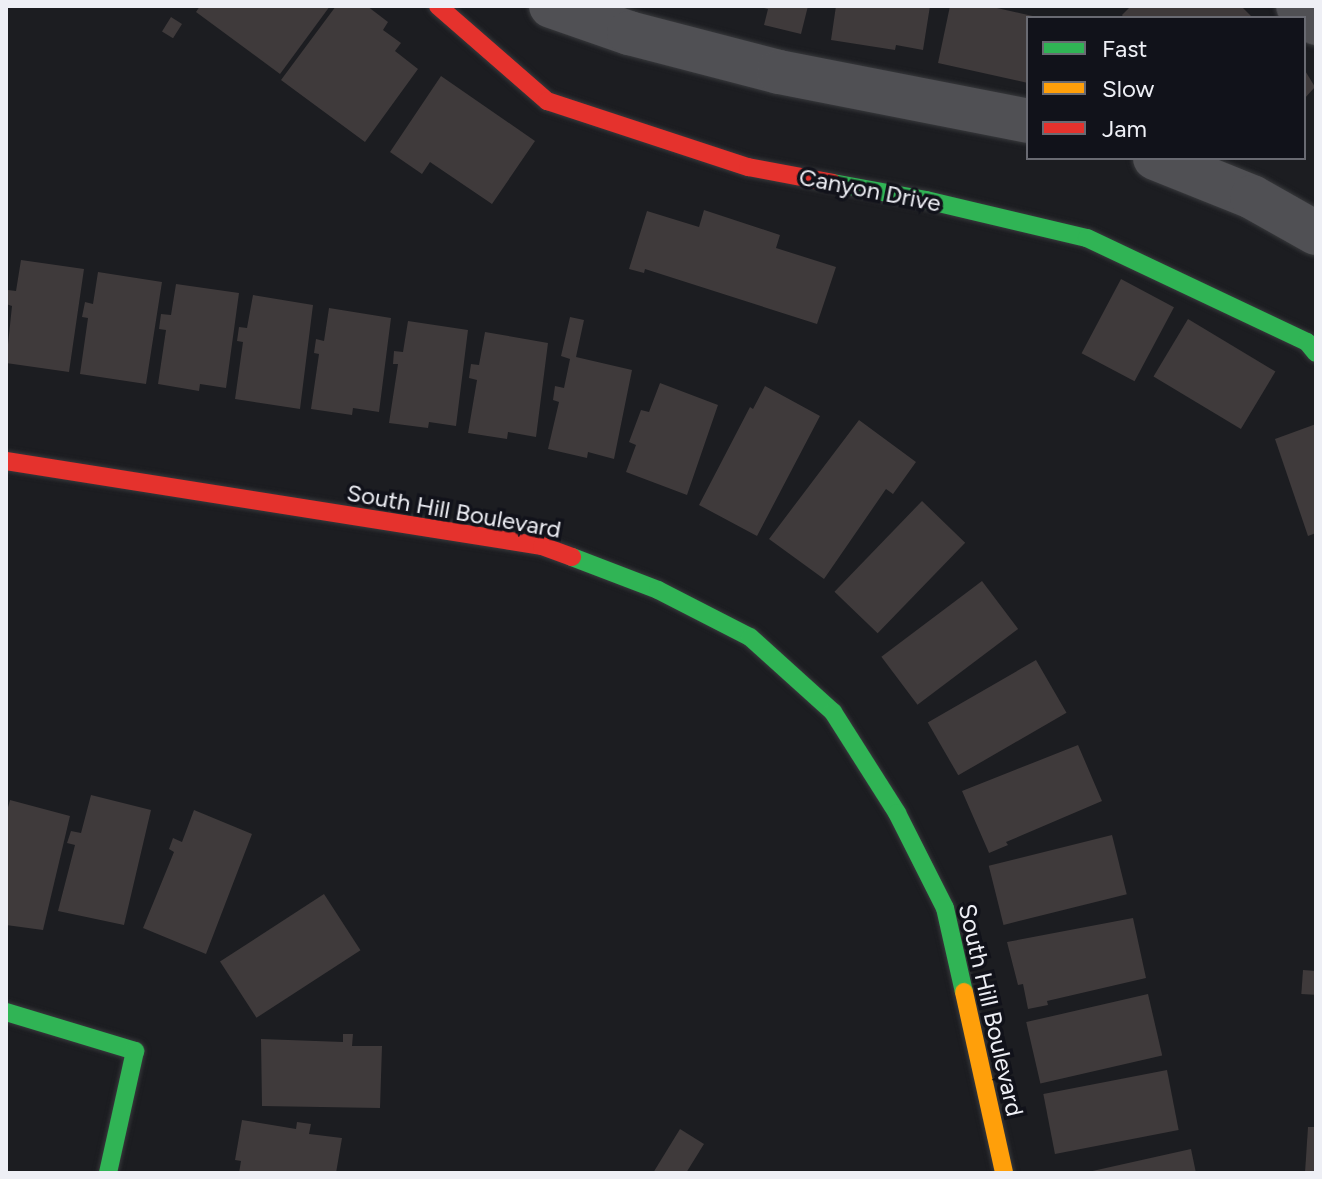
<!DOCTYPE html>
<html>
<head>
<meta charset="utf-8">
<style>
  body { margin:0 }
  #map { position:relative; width:1322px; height:1179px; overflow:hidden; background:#1c1d21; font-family:Figtree,sans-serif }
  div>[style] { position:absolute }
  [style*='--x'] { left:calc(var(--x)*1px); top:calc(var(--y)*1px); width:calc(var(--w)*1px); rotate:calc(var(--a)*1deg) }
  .building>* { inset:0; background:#3f3a3b; transform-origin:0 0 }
  .roads { filter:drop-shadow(0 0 2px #38393c) drop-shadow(0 0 2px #38393c) }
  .street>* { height:44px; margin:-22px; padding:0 22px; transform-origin:22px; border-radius:22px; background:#505054 }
  .fast>* { height:18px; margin:-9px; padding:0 9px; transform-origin:9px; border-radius:9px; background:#30b455 }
  .slow>* { height:18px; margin:-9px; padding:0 9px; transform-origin:9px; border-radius:9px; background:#ff9f0a }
  .jam>* { height:18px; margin:-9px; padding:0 9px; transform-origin:9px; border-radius:9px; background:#e5322d }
  span { translate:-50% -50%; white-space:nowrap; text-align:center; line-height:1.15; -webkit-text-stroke:7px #11121a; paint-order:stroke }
  .street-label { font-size:24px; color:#eeeff5 }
  .frame { position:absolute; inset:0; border:8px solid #eeeff5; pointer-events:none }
  .legend { position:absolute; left:1026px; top:16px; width:280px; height:144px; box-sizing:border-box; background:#11121a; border:2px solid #696a72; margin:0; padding:10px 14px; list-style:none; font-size:24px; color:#eeeff5 }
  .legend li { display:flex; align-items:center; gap:16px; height:40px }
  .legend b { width:40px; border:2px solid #696a72 }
</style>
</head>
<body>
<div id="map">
  <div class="building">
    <i style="clip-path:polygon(200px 6px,330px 6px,280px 74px,196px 12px)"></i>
    <i style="clip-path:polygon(336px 6px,367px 6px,388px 22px,383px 30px,401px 43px,395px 51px,418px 69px,365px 142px,281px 80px)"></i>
    <i style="clip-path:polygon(808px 6px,801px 34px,764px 25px,768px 9px,760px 7px)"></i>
    <i style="clip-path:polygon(836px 6px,930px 6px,923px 50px,896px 45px,895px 50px,831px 40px)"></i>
    <i style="clip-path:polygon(950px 6px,988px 6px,1037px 17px,1028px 18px,1028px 83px,938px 63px)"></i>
    <i style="clip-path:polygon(1131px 6px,1241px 6px,1253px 18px,1124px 18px,1122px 15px)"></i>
    <i style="left:171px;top:17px;width:13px;height:17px;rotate:32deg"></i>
    <i style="clip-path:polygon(1304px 69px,1315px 87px,1304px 99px)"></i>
    <i style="clip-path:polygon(441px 76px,535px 141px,492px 204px,430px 162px,422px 174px,390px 152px)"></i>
    <i style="clip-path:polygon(704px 210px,780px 235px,776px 248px,836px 267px,817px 324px,645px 269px,644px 273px,629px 269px,647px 211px,699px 227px)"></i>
    <i style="clip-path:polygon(21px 260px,84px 269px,69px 372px,6px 363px,12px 306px,6px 304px,8px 290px,16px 291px)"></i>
    <i style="clip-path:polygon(98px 272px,162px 282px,146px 384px,80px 374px,88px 318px,82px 317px,85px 302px,93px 304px)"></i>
    <i style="left:1121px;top:279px;width:60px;height:84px;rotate:28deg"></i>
    <i style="clip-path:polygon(176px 284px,239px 293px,226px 388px,200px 384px,199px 391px,158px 384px,166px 330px,159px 329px,161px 314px,171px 315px)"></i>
    <i style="clip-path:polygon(253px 295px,313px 305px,300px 409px,235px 399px,243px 342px,237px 341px,239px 327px,247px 328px)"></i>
    <i style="clip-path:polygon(329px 308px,391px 318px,379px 412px,353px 408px,352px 415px,311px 409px,319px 354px,314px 353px,316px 339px,324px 341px)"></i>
    <i style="clip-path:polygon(570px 317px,584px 320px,576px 357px,632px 370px,614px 459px,588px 452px,587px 458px,548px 449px,559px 402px,553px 400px,555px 386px,564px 388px,570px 359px,561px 356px)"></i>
    <i style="left:1188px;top:319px;width:102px;height:67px;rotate:31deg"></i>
    <i style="clip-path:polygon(408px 321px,468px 330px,456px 426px,429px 422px,428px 428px,389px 423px,398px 364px,393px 364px,394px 351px,403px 352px)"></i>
    <i style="clip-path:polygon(485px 332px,548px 343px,536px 437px,508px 432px,507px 439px,468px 433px,477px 380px,469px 378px,471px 364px,479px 365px)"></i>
    <i style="clip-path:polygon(660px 383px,718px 405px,687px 495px,626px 472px,636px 445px,629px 442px,641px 410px,649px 412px)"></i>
    <i style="clip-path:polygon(765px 386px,820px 416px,757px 536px,699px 505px,750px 407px,753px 409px)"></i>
    <i style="clip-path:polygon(859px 420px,916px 462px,893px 494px,886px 489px,824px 579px,769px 539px)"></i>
    <i style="clip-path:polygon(1316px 424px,1316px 533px,1308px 536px,1275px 439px)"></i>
    <i style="left:922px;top:501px;width:60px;height:126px;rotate:44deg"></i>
    <i style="left:982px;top:581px;width:60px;height:126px;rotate:53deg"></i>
    <i style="left:1036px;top:660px;width:61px;height:125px;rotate:60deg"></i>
    <i style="clip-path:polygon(1078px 745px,1102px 801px,1006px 842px,1008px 845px,989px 853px,962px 791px)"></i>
    <i style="clip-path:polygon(91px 795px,151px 810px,124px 925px,58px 911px,75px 845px,67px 843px,71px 831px,81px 833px)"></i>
    <i style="clip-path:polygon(10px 800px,70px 816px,43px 930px,6px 925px,6px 815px)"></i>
    <i style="clip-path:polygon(194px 810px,252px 834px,206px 954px,143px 928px,174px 852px,169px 849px,173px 838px,182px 842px)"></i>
    <i style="left:1112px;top:835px;width:61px;height:127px;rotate:76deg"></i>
    <i style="left:324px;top:894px;width:67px;height:124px;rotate:57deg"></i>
    <i style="clip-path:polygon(1133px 918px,1146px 978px,1047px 1001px,1048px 1005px,1028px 1009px,1023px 984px,1018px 985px,1007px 942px)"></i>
    <i style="left:1303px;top:970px;width:13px;height:24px;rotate:4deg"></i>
    <i style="left:1148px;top:994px;width:63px;height:125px;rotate:77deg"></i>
    <i style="clip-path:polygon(343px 1034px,353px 1034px,352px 1046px,382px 1046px,380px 1108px,262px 1106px,261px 1039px,343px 1042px)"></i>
    <i style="left:1167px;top:1070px;width:61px;height:126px;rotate:79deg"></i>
    <i style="clip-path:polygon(242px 1120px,296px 1129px,297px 1122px,311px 1124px,309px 1134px,342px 1138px,336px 1173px,239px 1173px,241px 1161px,235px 1160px)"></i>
    <i style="clip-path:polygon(1308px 1127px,1316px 1127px,1316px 1173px,1305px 1173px)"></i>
    <i style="clip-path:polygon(680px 1129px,704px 1144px,686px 1173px,653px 1173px)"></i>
    <i style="clip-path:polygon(1191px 1149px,1196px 1173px,1088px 1173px,1088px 1172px)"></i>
  </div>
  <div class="roads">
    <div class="street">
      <i style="--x:551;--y:6;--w:83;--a:19.1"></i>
      <i style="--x:629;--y:33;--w:155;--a:14.6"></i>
      <i style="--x:779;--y:72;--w:254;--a:11.1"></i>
      <i style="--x:1298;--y:6;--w:25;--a:43"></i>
      <i style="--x:1155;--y:158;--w:105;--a:21.9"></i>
      <i style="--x:1252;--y:197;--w:73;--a:29.4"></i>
    </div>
    <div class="fast">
      <i style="--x:833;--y:183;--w:95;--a:10.4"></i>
      <i style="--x:926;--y:200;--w:165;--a:13.3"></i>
      <i style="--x:1087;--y:238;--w:243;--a:25.3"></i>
      <i style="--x:1307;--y:342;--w:14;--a:51"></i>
      <i style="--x:572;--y:557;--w:92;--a:21"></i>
      <i style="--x:658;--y:590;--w:103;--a:27.1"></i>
      <i style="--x:750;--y:637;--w:112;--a:42.1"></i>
      <i style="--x:833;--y:712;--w:120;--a:57.6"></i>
      <i style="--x:897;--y:813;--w:106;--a:63.2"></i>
      <i style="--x:945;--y:908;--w:86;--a:77.3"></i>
      <i style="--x:6;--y:1012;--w:135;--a:16.8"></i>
      <i style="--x:135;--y:1051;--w:125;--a:102.5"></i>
    </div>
    <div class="slow">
      <i style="--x:964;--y:992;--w:185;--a:77.5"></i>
    </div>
    <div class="jam">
      <i style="--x:438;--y:6;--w:145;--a:41.1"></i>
      <i style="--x:547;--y:101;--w:212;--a:18.2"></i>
      <i style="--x:748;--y:167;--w:86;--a:10.7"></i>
      <i style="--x:6;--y:461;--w:543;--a:9.01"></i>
      <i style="--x:542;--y:546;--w:32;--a:20"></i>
    </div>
  </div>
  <div class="street-label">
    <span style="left:870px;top:190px;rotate:11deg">Canyon Drive</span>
    <span style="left:454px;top:511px;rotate:10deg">South Hill Boulevard</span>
    <span style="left:991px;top:1010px;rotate:77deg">South Hill Boulevard</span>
  </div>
  <div class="frame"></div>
  <ul class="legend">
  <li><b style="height:10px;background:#30b455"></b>Fast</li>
  <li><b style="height:10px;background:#ff9f0a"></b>Slow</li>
  <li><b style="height:10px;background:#e5322d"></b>Jam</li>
  </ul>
</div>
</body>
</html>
